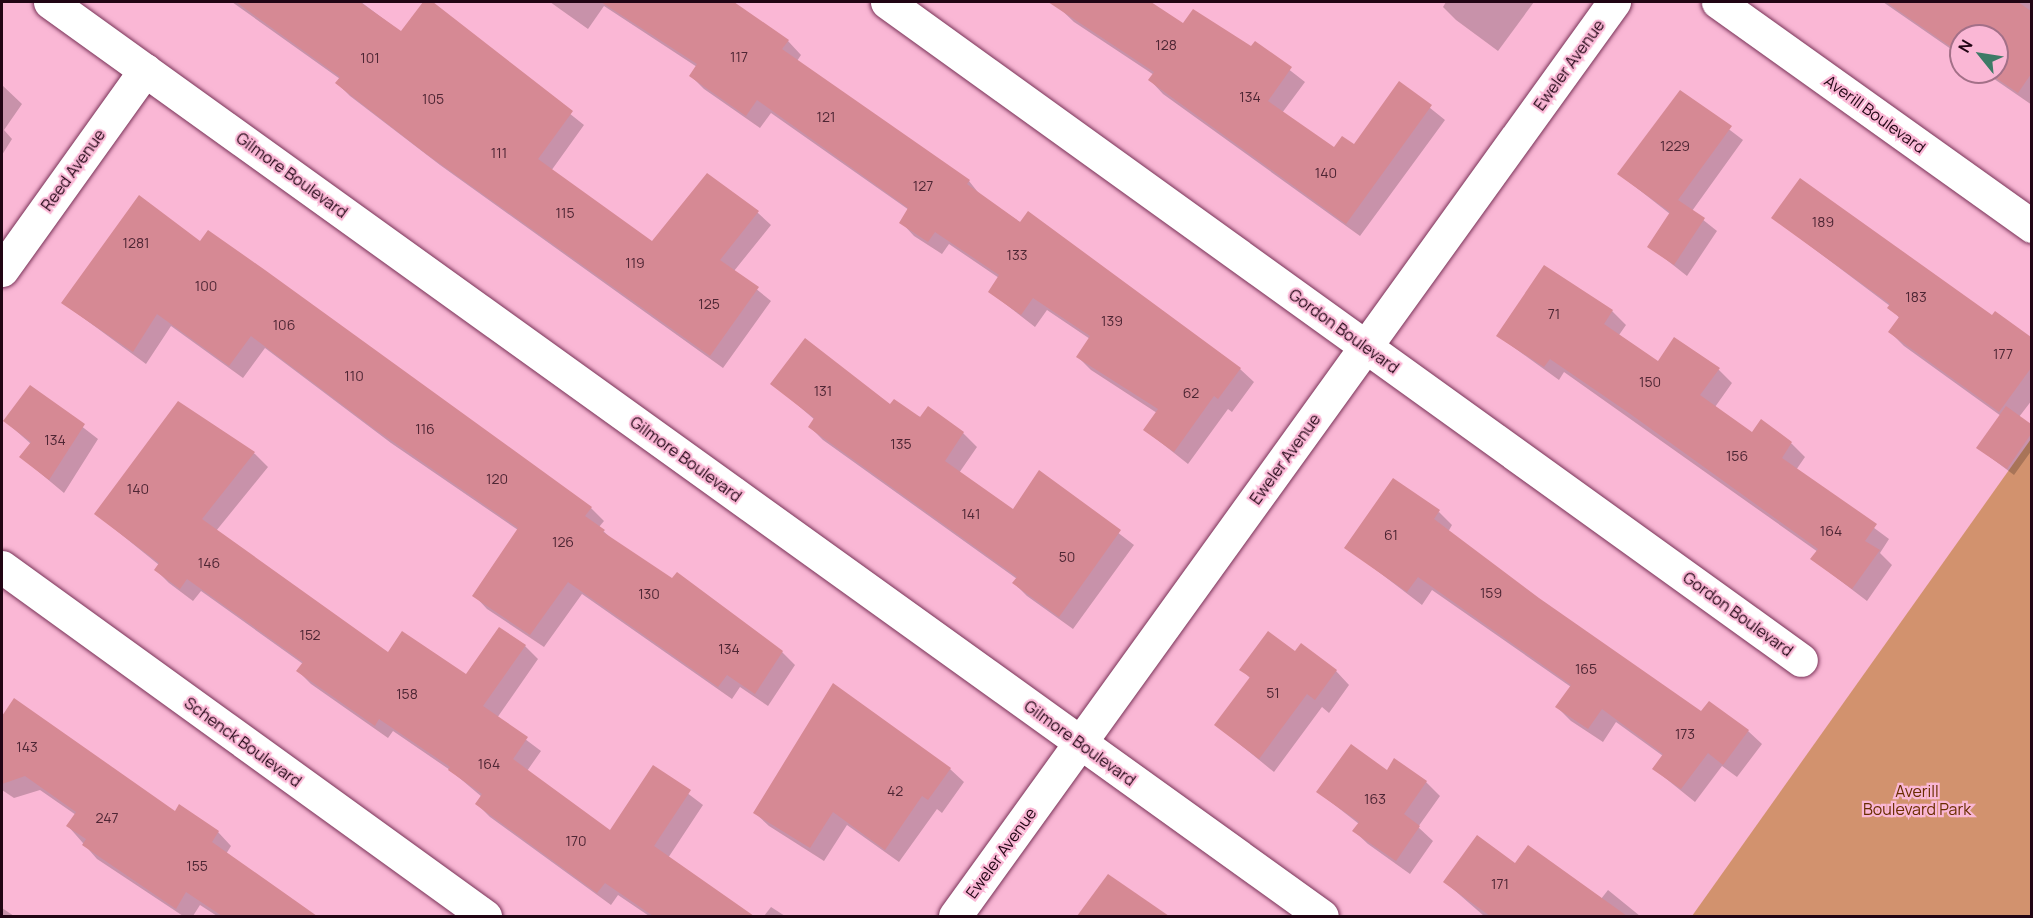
<!DOCTYPE html>
<html>
<head>
<meta charset="utf-8">
<style>
  body { margin:0 }
  #map { position:relative; width:2033px; height:918px; overflow:hidden; background:#fab7d5; font-family:Manrope,sans-serif }
  div>[style] { position:absolute }
  [style*='--x'] { left:calc(var(--x)*1px); top:calc(var(--y)*1px); width:calc(var(--w)*1px); rotate:calc(var(--a)*1deg) }
  .green>* { inset:0; background:#d2926e }
  .shadow>* { inset:0; background:#0003 }
  .building>* { inset:0; background:#d68994 }
  .roads { filter:drop-shadow(0 0 2px #783257) drop-shadow(0 0 2px #783257) }
  .minor>* { height:33px; margin:-16.5px; padding:0 16.5px; transform-origin:16.5px; border-radius:16.5px; background:#fff }
  span { translate:-50% -50%; white-space:nowrap; text-align:center; line-height:1.15; -webkit-text-stroke:4.5px #fab7d5; paint-order:stroke }
  .number-label { font-size:14px; color:#4e2634 }
  .number-label span { -webkit-text-stroke-width:0 }
  .street-label { font-size:16px; color:#210514 }
  .park-label { font-size:16px; color:#692d00 }
  .frame { position:absolute; inset:0; border:3px solid #210514; pointer-events:none }
  .north { position:absolute; left:1949px; top:24px; width:60px; height:60px; box-sizing:border-box; background:#fab7d5; border:2px solid #a37088; border-radius:50%; rotate:300deg; font-size:16px; font-weight:700; line-height:24px; text-align:center; color:#210514 }
  .north::after { content:''; display:block; margin:auto; width:21px; height:27px; background:#3d7a66; clip-path:polygon(50% 0,100% 100%,50% 72%,0 100%) }
</style>
</head>
<body>
<div id="map">
  <div class="green">
    <i style="clip-path:polygon(2031px 439px,2031px 916px,1692px 916px)"></i>
  </div>
  <div class="shadow">
    <i style="clip-path:polygon(232px 2px,361px 2px,402px 33px,425px 2px,430px 2px,584px 125px,551px 171px,653px 243px,707px 175px,758px 213px,771px 225px,734px 271px,771px 301px,723px 368px,440px 165px,350px 96px,337px 83px,340px 79px)"></i>
    <i style="clip-path:polygon(550px 2px,733px 2px,788px 41px,801px 55px,797px 61px,969px 181px,981px 196px,1240px 369px,1254px 382px,1232px 412px,1228px 409px,1188px 464px,1145px 430px,1157px 413px,1091px 370px,1078px 357px,1090px 339px,1047px 310px,1035px 327px,990px 292px,999px 278px,949px 244px,942px 254px,914px 236px,901px 222px,909px 210px,771px 113px,760px 128px,704px 89px,691px 76px,697px 67px,604px 6px,588px 29px)"></i>
    <i style="clip-path:polygon(1053px 2px,1148px 2px,1184px 25px,1251px 48px,1255px 43px,1305px 82px,1282px 113px,1335px 149px,1354px 146px,1399px 83px,1445px 120px,1360px 236px,1163px 94px,1150px 80px,1154px 75px,1074px 22px)"></i>
    <i style="clip-path:polygon(1446px 2px,1534px 2px,1498px 51px,1456px 20px,1443px 7px)"></i>
    <i style="clip-path:polygon(1883px 2px,2032px 2px,2032px 105px,1984px 72px,1997px 72px,1997px 36px,1961px 36px,1961px 56px)"></i>
    <i style="clip-path:polygon(2px 85px,22px 104px,4px 130px,12px 139px,2px 155px)"></i>
    <i style="clip-path:polygon(1680px 92px,1743px 140px,1692px 211px,1717px 231px,1687px 276px,1649px 246px,1670px 214px,1619px 174px)"></i>
    <i style="clip-path:polygon(1773px 218px,1992px 317px,1995px 313px,2032px 339px,2032px 400px,2019px 417px,2032px 426px,2032px 450px,2014px 475px,1978px 448px,2001px 416px,1904px 346px,1890px 332px,1900px 319px,1890px 306px)"></i>
    <i style="clip-path:polygon(200px 243px,591px 508px,604px 521px,599px 527px,616px 543px,782px 652px,795px 665px,768px 706px,740px 687px,732px 699px,582px 594px,544px 647px,487px 609px,474px 595px,518px 530px,391px 443px,265px 348px,243px 378px,171px 326px,146px 364px,63px 303px)"></i>
    <i style="clip-path:polygon(1612px 311px,1626px 325px,1619px 335px,1659px 363px,1719px 370px,1732px 383px,1715px 407px,1752px 434px,1762px 422px,1792px 444px,1805px 457px,1796px 470px,1889px 539px,1880px 553px,1892px 565px,1867px 601px,1812px 559px,1818px 552px,1564px 372px,1559px 380px,1498px 336px)"></i>
    <i style="clip-path:polygon(772px 383px,891px 406px,963px 433px,977px 447px,959px 473px,1014px 511px,1039px 472px,1134px 545px,1073px 629px,1027px 596px,1014px 583px,1017px 579px,823px 440px,810px 427px,815px 420px)"></i>
    <i style="clip-path:polygon(31px 387px,98px 439px,64px 493px,21px 457px,31px 444px,5px 421px)"></i>
    <i style="clip-path:polygon(179px 403px,255px 454px,268px 467px,216px 531px,389px 654px,466px 676px,525px 646px,538px 659px,497px 718px,541px 751px,527px 771px,610px 832px,653px 767px,703px 805px,668px 858px,752px 916px,649px 916px,618px 895px,611px 905px,490px 817px,477px 804px,482px 797px,450px 770px,393px 731px,388px 738px,311px 684px,298px 671px,303px 664px,201px 591px,193px 601px,169px 583px,156px 570px,159px 565px,96px 514px)"></i>
    <i style="clip-path:polygon(1439px 512px,1452px 525px,1448px 532px,1538px 599px,1702px 713px,1748px 731px,1762px 744px,1737px 777px,1722px 766px,1695px 802px,1654px 769px,1663px 756px,1616px 722px,1603px 742px,1571px 721px,1557px 707px,1571px 687px,1432px 590px,1422px 605px,1346px 547px)"></i>
    <i style="clip-path:polygon(1295px 653px,1336px 671px,1349px 685px,1329px 713px,1322px 707px,1274px 772px,1216px 725px,1251px 679px,1241px 669px)"></i>
    <i style="clip-path:polygon(15px 700px,175px 813px,218px 832px,231px 846px,226px 854px,314px 916px,217px 916px,200px 905px,193px 916px,183px 916px,97px 859px,68px 826px,76px 815px,40px 790px,14px 798px,2px 790px,2px 719px)"></i>
    <i style="clip-path:polygon(950px 769px,964px 782px,942px 813px,937px 809px,899px 862px,847px 825px,824px 861px,769px 826px,755px 813px)"></i>
    <i style="clip-path:polygon(1387px 772px,1426px 782px,1440px 796px,1418px 827px,1433px 841px,1410px 874px,1368px 844px,1354px 831px,1359px 824px,1318px 792px)"></i>
    <i style="clip-path:polygon(1516px 865px,1601px 899px,1608px 890px,1640px 916px,1484px 916px,1445px 882px)"></i>
    <i style="clip-path:polygon(1109px 876px,1166px 916px,1079px 916px)"></i>
    <i style="clip-path:polygon(771px 907px,785px 916px,764px 916px)"></i>
    <i style="clip-path:polygon(2px 908px,14px 916px,2px 916px)"></i>
  </div>
  <div class="building">
    <i style="clip-path:polygon(236px 2px,360px 2px,401px 31px,423px 2px,433px 2px,573px 111px,538px 159px,652px 241px,707px 173px,759px 211px,720px 260px,759px 287px,710px 356px,425px 153px,335px 83px,340px 77px)"></i>
    <i style="clip-path:polygon(601px 2px,734px 2px,789px 40px,782px 49px,970px 180px,967px 184px,1020px 222px,1028px 211px,1241px 368px,1218px 399px,1214px 396px,1174px 452px,1143px 430px,1158px 409px,1076px 357px,1090px 336px,1033px 298px,1021px 315px,988px 292px,999px 275px,935px 232px,928px 242px,899px 223px,908px 208px,757px 100px,746px 116px,689px 76px,697px 64px)"></i>
    <i style="clip-path:polygon(1048px 2px,1151px 2px,1183px 23px,1193px 9px,1251px 46px,1255px 41px,1292px 67px,1268px 101px,1334px 147px,1342px 136px,1354px 144px,1399px 81px,1432px 105px,1346px 224px,1148px 80px,1154px 72px)"></i>
    <i style="clip-path:polygon(1886px 2px,2018px 2px,2031px 11px,2031px 74px,2018px 93px,1987px 72px,1997px 72px,1997px 36px,1961px 36px,1961px 54px)"></i>
    <i style="clip-path:polygon(1680px 90px,1732px 126px,1678px 200px,1705px 218px,1674px 265px,1647px 247px,1672px 209px,1670px 212px,1617px 174px)"></i>
    <i style="clip-path:polygon(1800px 178px,1992px 315px,1995px 311px,2031px 337px,2031px 368px,1999px 412px,1888px 332px,1899px 317px,1887px 308px,1890px 304px,1771px 218px)"></i>
    <i style="clip-path:polygon(139px 195px,200px 241px,208px 230px,265px 270px,592px 507px,585px 516px,605px 530px,603px 532px,672px 578px,677px 572px,783px 651px,755px 694px,727px 675px,718px 687px,568px 582px,530px 635px,472px 596px,518px 528px,376px 430px,251px 336px,229px 366px,157px 314px,133px 352px,61px 303px)"></i>
    <i style="clip-path:polygon(1544px 265px,1613px 310px,1604px 324px,1658px 361px,1674px 337px,1720px 368px,1700px 395px,1752px 432px,1761px 419px,1792px 442px,1782px 458px,1877px 524px,1865px 541px,1880px 550px,1852px 589px,1810px 559px,1818px 549px,1629px 413px,1550px 359px,1544px 367px,1496px 336px)"></i>
    <i style="clip-path:polygon(805px 338px,890px 404px,894px 399px,920px 417px,928px 406px,964px 432px,945px 461px,1013px 509px,1039px 470px,1121px 530px,1059px 617px,1012px 583px,1017px 577px,808px 427px,814px 418px,770px 384px)"></i>
    <i style="clip-path:polygon(30px 385px,85px 424px,49px 480px,19px 457px,31px 442px,3px 421px)"></i>
    <i style="clip-path:polygon(178px 401px,255px 452px,202px 519px,388px 652px,402px 631px,466px 674px,499px 627px,526px 645px,483px 706px,528px 737px,513px 759px,610px 830px,653px 765px,691px 790px,654px 846px,754px 916px,653px 916px,605px 883px,597px 893px,475px 804px,482px 794px,448px 770px,450px 767px,379px 719px,375px 726px,296px 671px,303px 662px,187px 579px,180px 589px,154px 570px,159px 563px,94px 514px)"></i>
    <i style="clip-path:polygon(2006px 406px,2031px 424px,2031px 434px,2007px 469px,1976px 448px)"></i>
    <i style="clip-path:polygon(1393px 478px,1440px 510px,1434px 519px,1539px 598px,1701px 711px,1709px 701px,1749px 730px,1723px 765px,1708px 753px,1681px 789px,1652px 769px,1663px 754px,1602px 709px,1588px 729px,1555px 707px,1571px 685px,1418px 577px,1407px 592px,1344px 548px)"></i>
    <i style="clip-path:polygon(1268px 631px,1295px 651px,1301px 643px,1337px 670px,1315px 700px,1307px 694px,1259px 759px,1214px 725px,1250px 677px,1239px 670px)"></i>
    <i style="clip-path:polygon(833px 683px,951px 768px,928px 800px,922px 796px,885px 850px,833px 812px,810px 848px,753px 813px)"></i>
    <i style="clip-path:polygon(14px 698px,175px 811px,179px 804px,219px 831px,212px 842px,317px 916px,222px 916px,186px 892px,176px 909px,82px 845px,86px 839px,66px 826px,76px 812px,25px 776px,2px 784px,2px 716px)"></i>
    <i style="clip-path:polygon(1351px 744px,1387px 770px,1394px 758px,1427px 781px,1404px 814px,1420px 826px,1396px 861px,1352px 831px,1359px 822px,1316px 792px)"></i>
    <i style="clip-path:polygon(1477px 835px,1515px 863px,1528px 845px,1627px 916px,1490px 916px,1443px 882px)"></i>
    <i style="clip-path:polygon(1108px 874px,1169px 916px,1077px 916px)"></i>
  </div>
  <div class="roads">
    <div class="minor">
      <i style="--x:50;--y:2;--w:1566;--a:35.7"></i>
      <i style="--x:887;--y:2;--w:1126;--a:35.75"></i>
      <i style="--x:1718;--y:2;--w:386;--a:35.5"></i>
      <i style="--x:2;--y:270;--w:246;--a:-54.4"></i>
      <i style="--x:2;--y:567;--w:596;--a:35.85"></i>
      <i style="--x:955;--y:916;--w:1127;--a:-54.21"></i>
    </div>
  </div>
  <div class="number-label">
    <span style="left:1166px;top:45px">128</span>
    <span style="left:739px;top:57px">117</span>
    <span style="left:370px;top:58px">101</span>
    <span style="left:1250px;top:97px">134</span>
    <span style="left:433px;top:99px">105</span>
    <span style="left:826px;top:117px">121</span>
    <span style="left:1675px;top:146px">1229</span>
    <span style="left:499px;top:153px">111</span>
    <span style="left:1326px;top:173px">140</span>
    <span style="left:923px;top:186px">127</span>
    <span style="left:565px;top:213px">115</span>
    <span style="left:1823px;top:222px">189</span>
    <span style="left:136px;top:243px">1281</span>
    <span style="left:1017px;top:255px">133</span>
    <span style="left:635px;top:263px">119</span>
    <span style="left:206px;top:286px">100</span>
    <span style="left:1916px;top:297px">183</span>
    <span style="left:709px;top:304px">125</span>
    <span style="left:1554px;top:314px">71</span>
    <span style="left:1112px;top:321px">139</span>
    <span style="left:284px;top:325px">106</span>
    <span style="left:2003px;top:354px">177</span>
    <span style="left:354px;top:376px">110</span>
    <span style="left:1650px;top:382px">150</span>
    <span style="left:823px;top:391px">131</span>
    <span style="left:1191px;top:393px">62</span>
    <span style="left:425px;top:429px">116</span>
    <span style="left:55px;top:440px">134</span>
    <span style="left:901px;top:444px">135</span>
    <span style="left:1737px;top:456px">156</span>
    <span style="left:497px;top:479px">120</span>
    <span style="left:138px;top:489px">140</span>
    <span style="left:971px;top:514px">141</span>
    <span style="left:1831px;top:531px">164</span>
    <span style="left:1391px;top:535px">61</span>
    <span style="left:563px;top:542px">126</span>
    <span style="left:1067px;top:557px">50</span>
    <span style="left:209px;top:563px">146</span>
    <span style="left:1491px;top:593px">159</span>
    <span style="left:649px;top:594px">130</span>
    <span style="left:310px;top:635px">152</span>
    <span style="left:729px;top:649px">134</span>
    <span style="left:1586px;top:669px">165</span>
    <span style="left:1273px;top:693px">51</span>
    <span style="left:407px;top:694px">158</span>
    <span style="left:1685px;top:734px">173</span>
    <span style="left:27px;top:747px">143</span>
    <span style="left:489px;top:764px">164</span>
    <span style="left:895px;top:791px">42</span>
    <span style="left:1375px;top:799px">163</span>
    <span style="left:107px;top:818px">247</span>
    <span style="left:576px;top:841px">170</span>
    <span style="left:197px;top:866px">155</span>
    <span style="left:1500px;top:884px">171</span>
  </div>
  <div class="street-label">
    <span style="left:1569px;top:65px;rotate:-54deg">Eweler Avenue</span>
    <span style="left:1875px;top:114px;rotate:36deg">Averill Boulevard</span>
    <span style="left:73px;top:170px;rotate:-54deg">Reed Avenue</span>
    <span style="left:292px;top:175px;rotate:36deg">Gilmore Boulevard</span>
    <span style="left:1344px;top:331px;rotate:36deg">Gordon Boulevard</span>
    <span style="left:686px;top:459px;rotate:36deg">Gilmore Boulevard</span>
    <span style="left:1285px;top:459px;rotate:-54deg">Eweler Avenue</span>
    <span style="left:1738px;top:614px;rotate:36deg">Gordon Boulevard</span>
    <span style="left:243px;top:742px;rotate:36deg">Schenck Boulevard</span>
    <span style="left:1080px;top:743px;rotate:36deg">Gilmore Boulevard</span>
    <span style="left:1001px;top:853px;rotate:-54deg">Eweler Avenue</span>
  </div>
  <div class="park-label">
    <span style="left:1917px;top:800px">Averill<br>Boulevard Park</span>
  </div>
  <div class="frame"></div>
  <div class="north">N</div>
</div>
</body>
</html>
